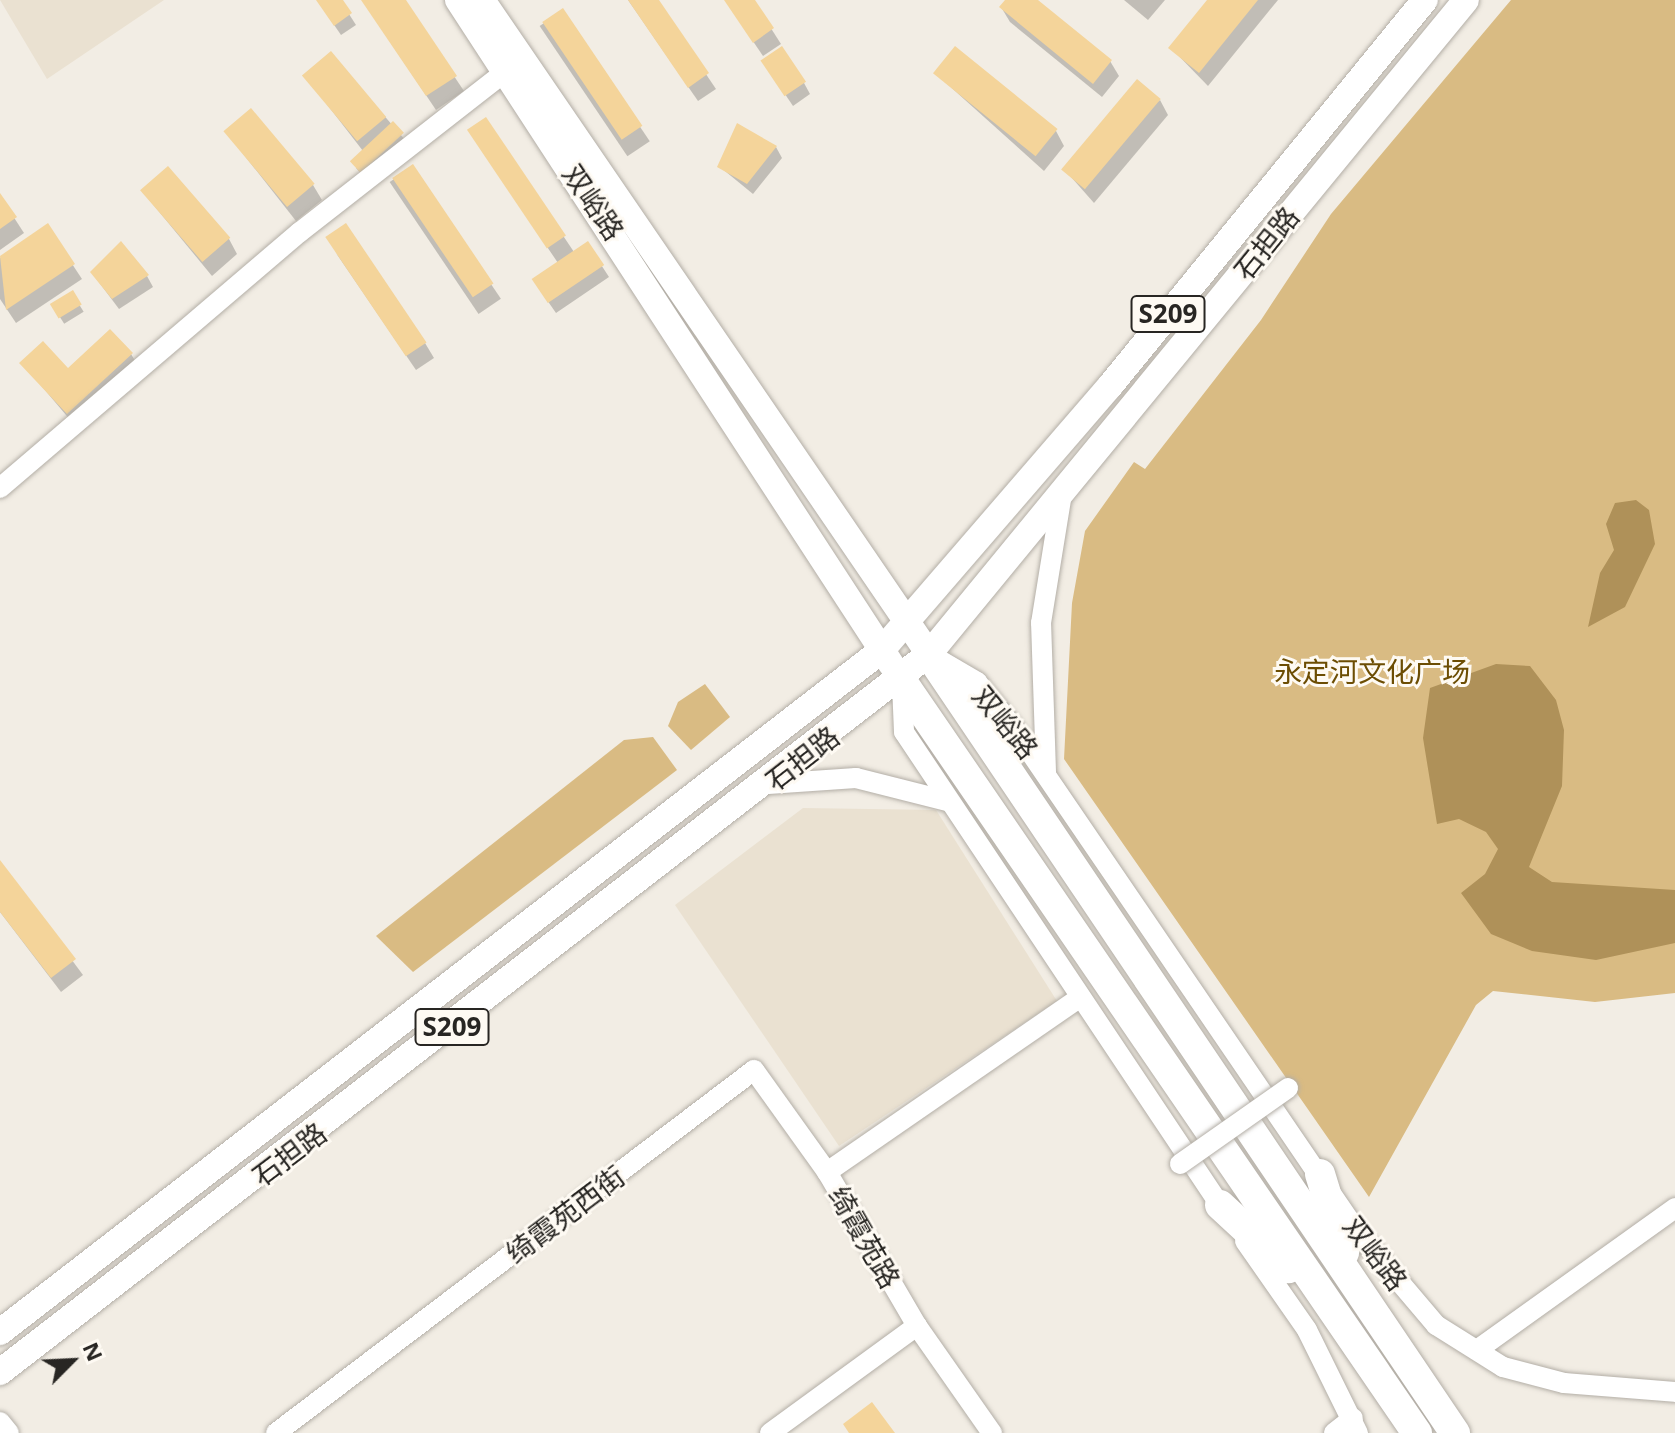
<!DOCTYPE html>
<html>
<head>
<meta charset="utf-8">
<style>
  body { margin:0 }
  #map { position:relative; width:1675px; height:1433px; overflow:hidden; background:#f2ede4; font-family:"Noto Sans","Noto Sans SC",sans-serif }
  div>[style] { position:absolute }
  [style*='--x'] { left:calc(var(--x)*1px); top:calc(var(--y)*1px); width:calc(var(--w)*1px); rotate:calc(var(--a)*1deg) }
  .built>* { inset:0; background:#eae1d1 }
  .green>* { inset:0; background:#d9bb83 }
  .water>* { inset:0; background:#af9159 }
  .shadow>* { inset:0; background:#0003; transform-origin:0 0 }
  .building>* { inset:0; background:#f4d49a; transform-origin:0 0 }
  .roads { filter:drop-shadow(0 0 2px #b3aea6) drop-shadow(0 0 2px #b3aea6) }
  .minor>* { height:20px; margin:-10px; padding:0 10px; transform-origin:10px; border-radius:10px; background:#fff }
  .major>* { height:26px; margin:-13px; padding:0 13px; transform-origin:13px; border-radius:13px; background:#fff }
  .highway>* { height:30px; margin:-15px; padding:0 15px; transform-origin:15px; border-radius:15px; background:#fff }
  .bridges { filter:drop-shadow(0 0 2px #b3aea6) drop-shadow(0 0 2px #b3aea6) }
  .minor-bridge>* { height:20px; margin:-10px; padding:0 10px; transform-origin:10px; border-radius:10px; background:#fff }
  span { translate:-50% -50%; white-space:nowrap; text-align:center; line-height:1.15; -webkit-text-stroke:6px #fefaf3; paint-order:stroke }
  .shield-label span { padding:2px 6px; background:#fefaf3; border:2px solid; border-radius:6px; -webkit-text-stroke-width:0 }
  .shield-label { font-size:26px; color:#282623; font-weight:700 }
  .street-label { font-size:28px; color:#282623 }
  .park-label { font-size:28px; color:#6c4d03 }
  .north { position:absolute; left:32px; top:1321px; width:80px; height:80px; -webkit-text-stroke:6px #fefaf3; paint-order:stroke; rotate:66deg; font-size:22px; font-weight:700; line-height:32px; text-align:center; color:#282623 }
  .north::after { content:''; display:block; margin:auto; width:28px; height:36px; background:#282623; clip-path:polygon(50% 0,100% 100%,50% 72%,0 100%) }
</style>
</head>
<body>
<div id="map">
  <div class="built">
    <i style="clip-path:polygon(0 0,164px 0,47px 79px)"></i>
    <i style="clip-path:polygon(803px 808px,936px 810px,1057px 1001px,839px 1146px,675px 905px)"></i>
  </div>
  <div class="green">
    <i style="clip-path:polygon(1511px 0,1675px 0,1675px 993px,1595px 1002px,1493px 991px,1476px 1005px,1369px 1197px,1064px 759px,1072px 603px,1085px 531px,1134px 462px,1145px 469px,1261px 320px,1331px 214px)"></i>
    <i style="clip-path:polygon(705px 684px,730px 717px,691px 750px,668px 726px,678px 702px)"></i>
    <i style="clip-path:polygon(653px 737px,677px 770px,413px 972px,376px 936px,624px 740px)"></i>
  </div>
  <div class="water">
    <i style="clip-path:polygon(1636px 500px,1649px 510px,1655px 544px,1625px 607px,1588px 627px,1600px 573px,1614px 550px,1606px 524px,1615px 503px)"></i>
    <i style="clip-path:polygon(1496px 664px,1530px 666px,1556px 700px,1564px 730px,1562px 786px,1529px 867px,1552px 882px,1675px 890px,1675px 943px,1596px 960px,1532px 951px,1491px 934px,1461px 893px,1485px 874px,1498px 849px,1486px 832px,1459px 819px,1437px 824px,1423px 738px,1430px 688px)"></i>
  </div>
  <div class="shadow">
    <i style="clip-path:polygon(317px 0,340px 0,356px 25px,341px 35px)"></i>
    <i style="clip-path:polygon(362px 0,403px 0,464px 91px,436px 110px)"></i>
    <i style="clip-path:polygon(628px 0,656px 0,716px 89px,698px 101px)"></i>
    <i style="clip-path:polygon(725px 0,753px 0,781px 44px,763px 56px)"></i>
    <i style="clip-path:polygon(1007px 0,1035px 0,1110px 61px,1119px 76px,1102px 97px,1010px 22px,1001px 7px)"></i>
    <i style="clip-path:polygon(1124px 0,1165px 0,1148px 20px)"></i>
    <i style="clip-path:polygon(1209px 0,1278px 0,1208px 86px,1171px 48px)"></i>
    <i style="left:562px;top:11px;width:157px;height:27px;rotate:56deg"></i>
    <i style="clip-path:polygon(331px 54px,406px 141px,365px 178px,356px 168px,363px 151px,305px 76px)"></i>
    <i style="clip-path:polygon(770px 72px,804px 83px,810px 94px,793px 106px)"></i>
    <i style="clip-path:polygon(935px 73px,1056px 131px,1064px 146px,1044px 171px)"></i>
    <i style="clip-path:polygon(1160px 100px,1168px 115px,1094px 203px,1064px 169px)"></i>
    <i style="clip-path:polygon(485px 119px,574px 252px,587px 243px,609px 277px,556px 313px,540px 290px,558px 263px,478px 145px)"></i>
    <i style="clip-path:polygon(226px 132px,313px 185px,322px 200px,296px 221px)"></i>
    <i style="clip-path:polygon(776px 147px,782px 158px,753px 194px,720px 167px)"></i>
    <i style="left:412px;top:167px;width:159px;height:27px;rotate:56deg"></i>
    <i style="clip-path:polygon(142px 191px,229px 239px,237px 254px,212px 276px)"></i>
    <i style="clip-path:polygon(0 196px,24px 233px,0 250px)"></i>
    <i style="clip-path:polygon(47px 226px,82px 279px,16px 323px,0 299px,0 258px)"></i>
    <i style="clip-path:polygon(336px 253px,425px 343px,434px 358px,416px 370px)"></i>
    <i style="clip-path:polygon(92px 273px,147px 276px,153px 287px,119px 309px)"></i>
    <i style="left:72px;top:293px;width:22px;height:23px;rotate:58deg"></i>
    <i style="clip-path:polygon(131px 354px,140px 369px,77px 428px,22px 363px,68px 371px)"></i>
    <i style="clip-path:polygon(0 863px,83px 975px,61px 992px,0 912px)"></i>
  </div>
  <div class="building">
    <i style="clip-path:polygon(316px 0,343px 0,352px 13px,334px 26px)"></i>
    <i style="clip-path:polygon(361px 0,406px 0,457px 76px,426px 96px)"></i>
    <i style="clip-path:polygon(628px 0,659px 0,709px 73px,688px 88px)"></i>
    <i style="clip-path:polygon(724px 0,755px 0,774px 28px,753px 43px)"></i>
    <i style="clip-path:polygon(1005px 0,1038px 0,1112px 60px,1093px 84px,999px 7px)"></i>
    <i style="clip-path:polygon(1207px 0,1258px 0,1199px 73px,1168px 48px)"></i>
    <i style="left:563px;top:8px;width:142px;height:25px;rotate:56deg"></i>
    <i style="left:782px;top:46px;width:43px;height:26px;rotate:56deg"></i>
    <i style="left:955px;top:46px;width:132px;height:35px;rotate:39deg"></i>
    <i style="left:331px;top:51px;width:86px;height:38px;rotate:50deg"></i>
    <i style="left:1137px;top:79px;width:31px;height:118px;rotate:40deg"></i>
    <i style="left:251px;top:108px;width:99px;height:36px;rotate:50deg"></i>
    <i style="left:486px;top:117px;width:143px;height:23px;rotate:56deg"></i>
    <i style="left:393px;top:121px;width:16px;height:59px;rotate:47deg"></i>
    <i style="clip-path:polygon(737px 123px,777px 146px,747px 184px,717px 167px)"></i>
    <i style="left:413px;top:164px;width:144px;height:25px;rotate:56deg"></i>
    <i style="left:168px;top:166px;width:95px;height:37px;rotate:49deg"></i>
    <i style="clip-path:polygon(0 193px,17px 217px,0 229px)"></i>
    <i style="clip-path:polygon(48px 223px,75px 264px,6px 310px,0 256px)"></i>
    <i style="left:346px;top:223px;width:144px;height:25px;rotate:56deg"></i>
    <i style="clip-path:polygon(121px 241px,149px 275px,112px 299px,90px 272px)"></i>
    <i style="left:588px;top:241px;width:29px;height:68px;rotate:56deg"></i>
    <i style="left:73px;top:290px;width:17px;height:27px;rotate:59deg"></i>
    <i style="clip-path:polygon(110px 329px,133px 353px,67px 414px,19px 363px,43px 341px,68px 368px)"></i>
    <i style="clip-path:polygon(0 860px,76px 959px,51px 978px,0 912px)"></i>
    <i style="clip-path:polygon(872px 1402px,895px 1433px,849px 1433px,843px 1424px)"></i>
  </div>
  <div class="roads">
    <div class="minor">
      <i style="--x:0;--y:488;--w:394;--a:-40.5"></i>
      <i style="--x:300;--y:232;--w:260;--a:-38"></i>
      <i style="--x:936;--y:658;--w:48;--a:30.3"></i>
      <i style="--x:977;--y:682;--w:58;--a:51.3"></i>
      <i style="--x:1013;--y:727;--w:612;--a:55.71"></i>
      <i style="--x:1358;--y:1233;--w:121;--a:49.7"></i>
      <i style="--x:1436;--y:1325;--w:79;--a:32.1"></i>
      <i style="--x:1503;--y:1367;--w:63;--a:14.7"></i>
      <i style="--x:1564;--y:1383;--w:111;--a:4.6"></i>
      <i style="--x:902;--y:684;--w:48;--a:87.6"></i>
      <i style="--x:904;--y:732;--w:580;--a:56.26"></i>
      <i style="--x:1046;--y:772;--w:149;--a:-91.9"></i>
      <i style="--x:1041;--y:623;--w:126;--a:-80.8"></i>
      <i style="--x:768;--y:784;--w:88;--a:-3.9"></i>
      <i style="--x:856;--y:778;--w:94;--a:14.2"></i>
      <i style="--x:1245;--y:1241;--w:108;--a:55.1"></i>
      <i style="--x:1307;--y:1330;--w:115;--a:63.7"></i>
      <i style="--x:917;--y:1326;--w:131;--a:55"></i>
      <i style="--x:1477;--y:1350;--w:244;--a:-35.6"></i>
      <i style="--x:0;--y:1422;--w:14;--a:51"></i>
      <i style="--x:276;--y:1433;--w:600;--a:-37.21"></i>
      <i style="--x:754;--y:1070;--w:125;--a:54.4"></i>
      <i style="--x:770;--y:1433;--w:182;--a:-36.1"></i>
      <i style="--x:917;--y:1326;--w:178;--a:-120.3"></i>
      <i style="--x:827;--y:1172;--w:305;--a:-34.6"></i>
      <i style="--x:1334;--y:1433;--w:24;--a:-38"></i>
    </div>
    <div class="major">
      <i style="--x:458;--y:0;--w:793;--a:56.89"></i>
      <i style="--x:482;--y:0;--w:792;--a:55.65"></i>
      <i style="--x:0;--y:1332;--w:1115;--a:-37.71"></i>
      <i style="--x:882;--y:650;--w:349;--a:-49.2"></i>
      <i style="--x:1110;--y:386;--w:498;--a:-50.8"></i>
      <i style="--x:0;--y:1372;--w:1174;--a:-37.7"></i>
      <i style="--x:929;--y:654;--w:846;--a:-50.61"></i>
    </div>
    <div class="highway">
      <i style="--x:929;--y:654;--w:940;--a:55.97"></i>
      <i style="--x:901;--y:680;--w:913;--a:55.58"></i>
      <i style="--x:1320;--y:1174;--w:82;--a:72.9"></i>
      <i style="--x:1220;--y:1205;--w:93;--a:42.8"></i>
    </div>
  </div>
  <div class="bridges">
    <div class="minor-bridge">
      <i style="--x:1180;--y:1164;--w:132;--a:-35.1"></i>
    </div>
  </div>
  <div class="shield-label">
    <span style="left:1168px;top:314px">S209</span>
    <span style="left:452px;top:1027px">S209</span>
  </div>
  <div class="street-label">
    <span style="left:594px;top:202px;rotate:56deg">双峪路</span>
    <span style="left:1266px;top:243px;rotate:-51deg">石担路</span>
    <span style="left:1006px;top:722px;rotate:51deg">双峪路</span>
    <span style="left:802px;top:758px;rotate:-38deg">石担路</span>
    <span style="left:289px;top:1154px;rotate:-37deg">石担路</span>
    <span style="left:565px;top:1214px;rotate:-37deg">绮霞苑西街</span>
    <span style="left:865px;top:1237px;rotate:60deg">绮霞苑路</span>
    <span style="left:1376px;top:1253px;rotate:53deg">双峪路</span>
  </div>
  <div class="park-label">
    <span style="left:1372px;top:671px">永定河文化广场</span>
  </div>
  <div class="north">N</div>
</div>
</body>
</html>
